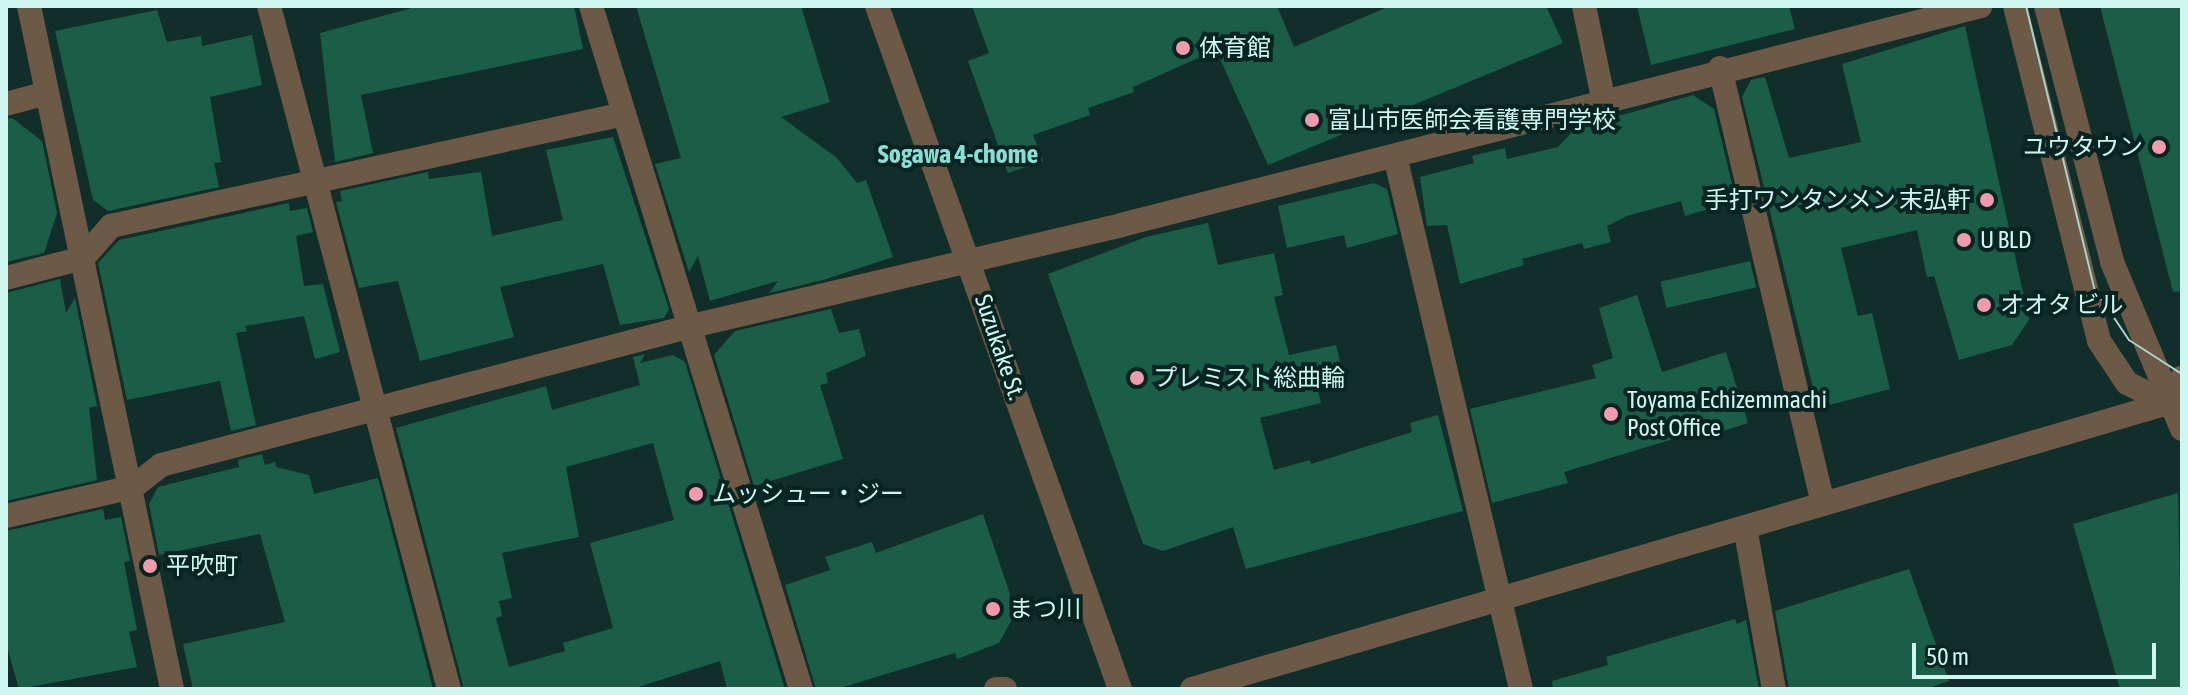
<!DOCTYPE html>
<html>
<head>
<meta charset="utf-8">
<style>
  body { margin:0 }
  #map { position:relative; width:2188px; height:695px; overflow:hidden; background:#122e2b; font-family:"Asap Condensed","Noto Sans JP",sans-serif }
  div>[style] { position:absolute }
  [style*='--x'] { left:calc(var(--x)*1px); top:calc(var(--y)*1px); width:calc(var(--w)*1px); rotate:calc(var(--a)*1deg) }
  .building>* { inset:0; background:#1b5e47; transform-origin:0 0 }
  .minor>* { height:24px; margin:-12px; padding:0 12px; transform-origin:12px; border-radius:12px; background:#6c5946 }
  .tram>* { height:2px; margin:-1px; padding:0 1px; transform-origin:1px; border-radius:1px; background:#aad1cb }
  .dots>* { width:22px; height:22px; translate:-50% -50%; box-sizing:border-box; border:4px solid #072421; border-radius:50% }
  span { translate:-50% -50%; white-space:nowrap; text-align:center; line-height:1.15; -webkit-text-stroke:8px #072421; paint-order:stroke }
  .poi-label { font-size:24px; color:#cef7f1 }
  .left { translate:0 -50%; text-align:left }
  .right { translate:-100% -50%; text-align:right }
  .street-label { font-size:24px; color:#cef7f1 }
  .neighbourhood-label { font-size:26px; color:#89dfd5; font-weight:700 }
  .frame { position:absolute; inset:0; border:8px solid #cef7f1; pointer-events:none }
  .scale { position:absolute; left:1912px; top:643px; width:244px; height:36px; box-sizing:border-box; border:4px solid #cef7f1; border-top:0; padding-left:10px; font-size:24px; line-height:28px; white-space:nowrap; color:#cef7f1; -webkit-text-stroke:6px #072421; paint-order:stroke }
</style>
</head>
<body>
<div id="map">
  <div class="building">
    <i style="clip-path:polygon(419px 6px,574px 6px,583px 49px,361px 95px,373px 153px,335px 162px,320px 33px)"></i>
    <i style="clip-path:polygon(636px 6px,801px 6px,830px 102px,781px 117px,837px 158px,857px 183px,866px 180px,893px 257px,823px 280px,769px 293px,778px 281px,710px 301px,698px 256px,689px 272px,655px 164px,681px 158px)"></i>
    <i style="clip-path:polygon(972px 6px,1277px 6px,1294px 47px,1390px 6px,1546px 6px,1563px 43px,1268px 165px,1216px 50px,1133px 87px,1134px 92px,1088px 108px,1090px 115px,1033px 135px,1043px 161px,1008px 173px,968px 61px,989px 53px)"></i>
    <i style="clip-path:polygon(1637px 6px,1789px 6px,1795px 29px,1651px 65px)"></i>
    <i style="clip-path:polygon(2100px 6px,2182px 6px,2182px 291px,2173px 292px)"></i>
    <i style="clip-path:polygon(157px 10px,167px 42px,201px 36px,202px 46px,252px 35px,262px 85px,210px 97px,221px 162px,214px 163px,219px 187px,108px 211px,93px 200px,55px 31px)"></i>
    <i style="clip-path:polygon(1965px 26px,2029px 320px,2012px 345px,1959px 360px,1934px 276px,1927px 277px,1917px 230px,1841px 248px,1858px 316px,1872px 313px,1890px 389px,1818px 408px,1742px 97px,1751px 80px,1765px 77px,1789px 158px,1861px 142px,1842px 64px)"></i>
    <i style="clip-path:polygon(1693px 95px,1714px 109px,1736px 201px,1685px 216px,1681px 201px,1627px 216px,1607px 226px,1611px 242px,1584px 249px,1582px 243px,1522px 259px,1524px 265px,1460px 284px,1447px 225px,1427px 226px,1420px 177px,1474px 163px,1472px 156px,1505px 148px,1507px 159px,1558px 147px,1576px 128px)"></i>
    <i style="clip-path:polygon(12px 118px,42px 141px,57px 213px,44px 253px,6px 262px,6px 119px)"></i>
    <i style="clip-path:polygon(613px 137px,669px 309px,664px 318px,620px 325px,603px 264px,500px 287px,514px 337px,420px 361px,398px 281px,359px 288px,336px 202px,342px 201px,340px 191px,428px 172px,429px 179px,481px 172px,492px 236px,563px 220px,546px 150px)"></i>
    <i style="clip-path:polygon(1374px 183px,1387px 189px,1398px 234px,1347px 248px,1344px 235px,1287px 248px,1278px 206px)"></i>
    <i style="clip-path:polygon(289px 203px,290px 211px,307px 208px,313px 232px,296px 236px,304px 286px,323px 284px,340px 352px,315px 359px,304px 316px,245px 326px,247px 331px,236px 333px,256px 425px,231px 431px,220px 381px,127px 400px,98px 263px,119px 240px)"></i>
    <i style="clip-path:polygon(1208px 223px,1218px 265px,1274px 253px,1283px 295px,1274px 297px,1289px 355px,1336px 345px,1342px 369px,1314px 375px,1321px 403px,1260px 418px,1274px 470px,1310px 460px,1311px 464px,1412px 432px,1410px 423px,1438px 415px,1463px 511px,1246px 569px,1233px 527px,1163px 551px,1143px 544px,1048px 274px,1146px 237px)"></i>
    <i style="left:1750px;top:261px;width:27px;height:92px;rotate:77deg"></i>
    <i style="clip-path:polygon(60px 279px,66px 313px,75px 298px,97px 406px,89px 408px,97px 480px,6px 501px,6px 293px)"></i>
    <i style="clip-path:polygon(1637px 295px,1662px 372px,1726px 352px,1748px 423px,1705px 437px,1703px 430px,1564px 472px,1568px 483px,1492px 503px,1470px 409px,1596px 378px,1592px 365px,1613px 358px,1599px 308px)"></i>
    <i style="clip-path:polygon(831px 309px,839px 333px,859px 329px,866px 356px,826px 373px,828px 383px,820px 385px,843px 459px,754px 486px,714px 355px,735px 331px)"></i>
    <i style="clip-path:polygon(evenodd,645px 354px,640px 363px,673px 355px,685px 362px,785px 689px,727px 689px,720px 661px,632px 689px,464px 689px,396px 428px,546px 386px,552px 410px,640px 385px,633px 357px,645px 354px,653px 443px,674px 520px,590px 543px,613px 628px,563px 643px,565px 651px,509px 667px,496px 618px,502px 616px,499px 601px,512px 598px,502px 553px,579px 537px,566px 467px,653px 443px)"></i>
    <i style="clip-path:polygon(262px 454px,265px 465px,275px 462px,276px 467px,309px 475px,314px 494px,378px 478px,433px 689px,193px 689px,183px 644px,285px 622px,260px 534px,159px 555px,149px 504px,158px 487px,239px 467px,238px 460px)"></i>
    <i style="clip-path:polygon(2178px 493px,2182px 689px,2120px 689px,2073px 524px)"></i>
    <i style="clip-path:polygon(103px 509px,105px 520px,121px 517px,130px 561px,124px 562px,137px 630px,129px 632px,137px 667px,19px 689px,6px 643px,6px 531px)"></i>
    <i style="clip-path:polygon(983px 514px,1016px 612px,999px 643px,957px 659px,955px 653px,837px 689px,816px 689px,785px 585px,830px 570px,825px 557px,872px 542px,876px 553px)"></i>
    <i style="clip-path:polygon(1909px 569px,1949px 681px,1926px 689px,1789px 689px,1775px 611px)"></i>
    <i style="clip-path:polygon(1735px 619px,1737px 624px,1746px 620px,1759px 689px,1553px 689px,1552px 681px,1608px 665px,1606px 657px)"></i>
  </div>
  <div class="minor">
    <i style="--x:29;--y:6;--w:698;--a:78.17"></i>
    <i style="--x:269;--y:6;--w:706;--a:75.24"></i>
    <i style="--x:591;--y:6;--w:715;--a:72.91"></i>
    <i style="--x:877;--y:6;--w:725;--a:70.42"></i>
    <i style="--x:1584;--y:6;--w:94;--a:78.3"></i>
    <i style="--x:2015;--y:6;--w:345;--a:75.9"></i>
    <i style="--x:2099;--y:341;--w:50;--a:56.3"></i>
    <i style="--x:2127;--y:383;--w:54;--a:26.6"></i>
    <i style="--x:2046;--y:6;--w:264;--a:75.5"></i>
    <i style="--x:2112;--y:262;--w:181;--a:67.3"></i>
    <i style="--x:1720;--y:68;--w:448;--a:76.7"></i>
    <i style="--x:6;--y:104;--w:42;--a:-15"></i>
    <i style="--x:1395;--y:156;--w:548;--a:76.7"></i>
    <i style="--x:6;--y:278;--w:80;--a:-14.6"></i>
    <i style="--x:83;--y:258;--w:43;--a:-48.8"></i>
    <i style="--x:111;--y:226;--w:525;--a:-12.32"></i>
    <i style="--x:6;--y:516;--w:130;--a:-12.9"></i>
    <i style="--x:133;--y:487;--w:36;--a:-38"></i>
    <i style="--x:161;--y:465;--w:549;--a:-14.67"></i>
    <i style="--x:692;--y:326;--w:441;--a:-13.2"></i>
    <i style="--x:1121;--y:225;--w:887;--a:-14.29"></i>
    <i style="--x:1745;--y:527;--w:165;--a:79.9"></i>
    <i style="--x:996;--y:689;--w:9;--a:0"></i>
    <i style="--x:1192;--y:689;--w:1017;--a:-16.33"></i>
    <i style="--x:2168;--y:403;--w:29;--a:-61"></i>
  </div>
  <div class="tram">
    <i style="--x:2026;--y:6;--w:290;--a:76.4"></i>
    <i style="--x:2094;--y:288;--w:63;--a:56.1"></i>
    <i style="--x:2129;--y:340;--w:63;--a:32.7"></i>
  </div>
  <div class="dots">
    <i style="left:1183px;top:48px;background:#f29aad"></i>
    <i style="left:1312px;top:120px;background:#f29aad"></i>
    <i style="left:2159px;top:147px;background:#f29aad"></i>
    <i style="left:1987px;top:200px;background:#f29aad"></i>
    <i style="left:1964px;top:240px;background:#f29aad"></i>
    <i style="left:1984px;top:305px;background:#f29aad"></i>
    <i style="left:1137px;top:378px;background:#f29aad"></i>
    <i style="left:1611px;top:414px;background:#f29aad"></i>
    <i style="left:696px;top:494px;background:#f29aad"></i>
    <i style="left:150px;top:566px;background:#f29aad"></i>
    <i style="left:993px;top:609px;background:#f29aad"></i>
  </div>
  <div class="poi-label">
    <span class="left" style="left:1199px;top:48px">体育館</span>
    <span class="left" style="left:1328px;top:120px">富山市医師会看護専門学校</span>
    <span class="right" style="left:2143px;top:147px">ユウタウン</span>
    <span class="right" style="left:1971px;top:200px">手打ワンタンメン 末弘軒</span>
    <span class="left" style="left:1980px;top:240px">U BLD</span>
    <span class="left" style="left:2000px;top:305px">オオタ ビル</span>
    <span class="left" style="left:1153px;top:378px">プレミスト総曲輪</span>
    <span class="left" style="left:1627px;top:414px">Toyama Echizemmachi<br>Post Office</span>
    <span class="left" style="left:712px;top:494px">ムッシュー・ジー</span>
    <span class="left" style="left:166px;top:566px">平吹町</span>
    <span class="left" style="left:1009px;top:609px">まつ川</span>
  </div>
  <div class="street-label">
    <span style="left:1000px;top:347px;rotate:71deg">Suzukake St.</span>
  </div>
  <div class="neighbourhood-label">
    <span style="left:958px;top:155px">Sogawa 4-chome</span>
  </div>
  <div class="frame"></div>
  <div class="scale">50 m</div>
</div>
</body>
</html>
